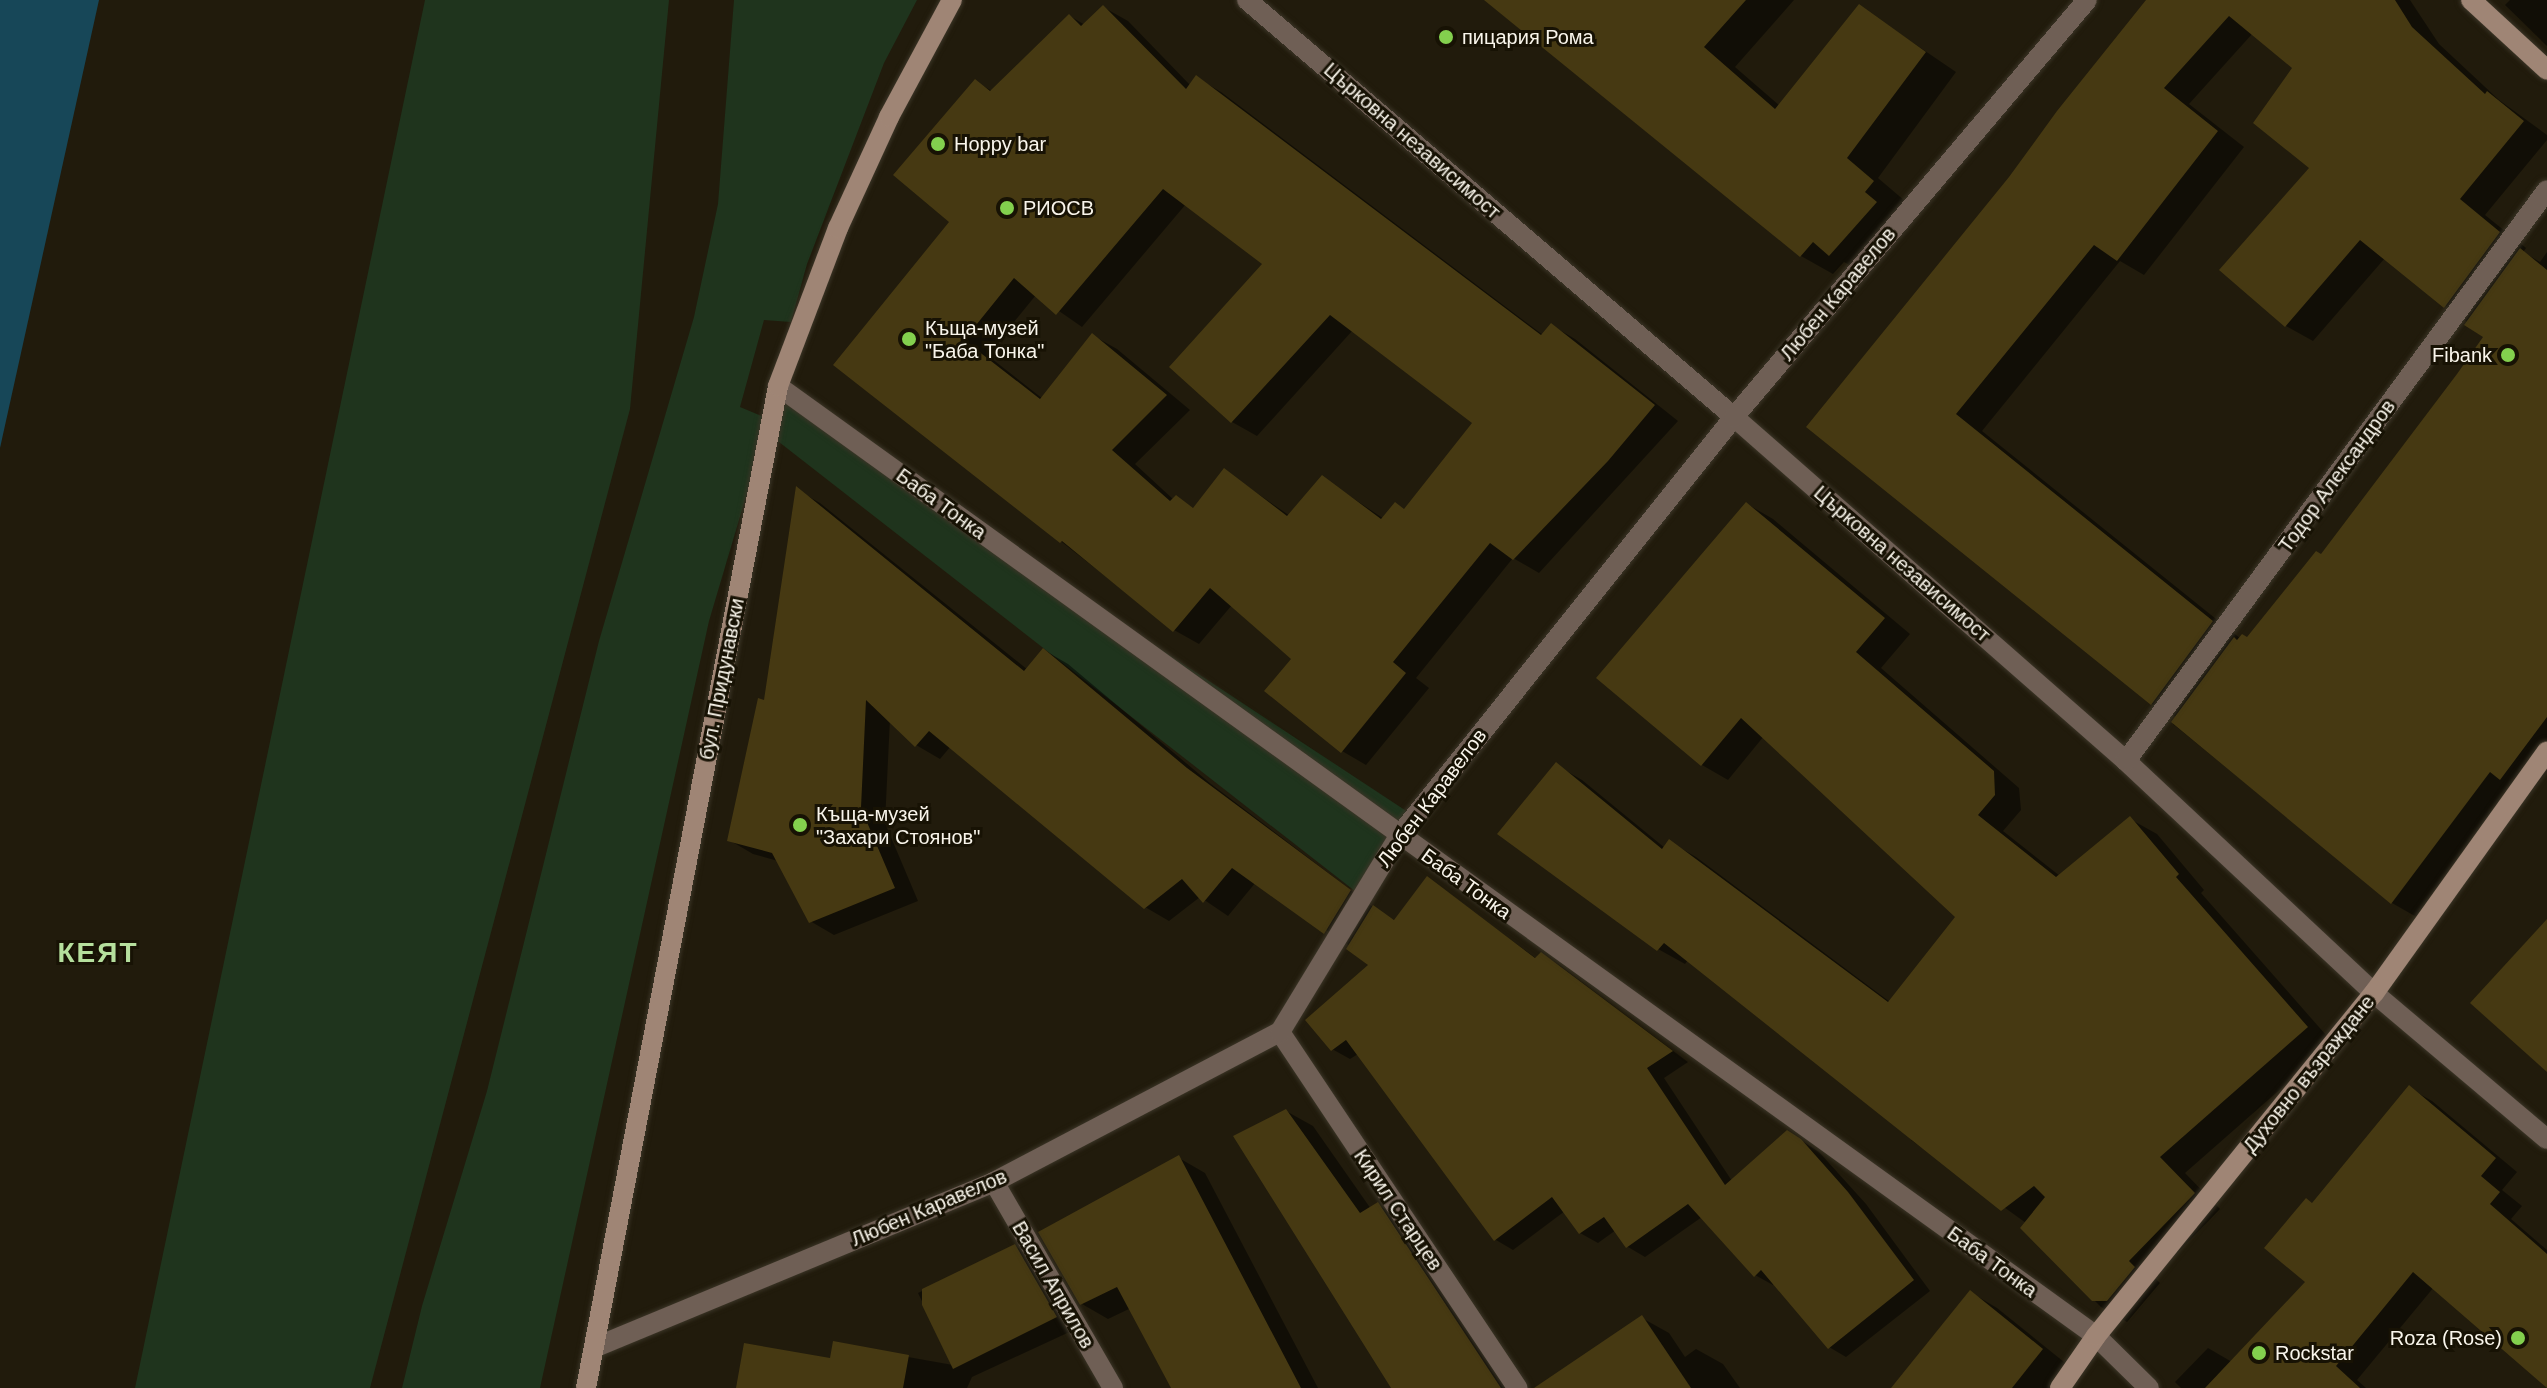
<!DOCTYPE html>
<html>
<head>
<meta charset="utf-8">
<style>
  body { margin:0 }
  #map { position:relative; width:2547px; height:1388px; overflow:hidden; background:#211b0c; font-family:Helvetica,sans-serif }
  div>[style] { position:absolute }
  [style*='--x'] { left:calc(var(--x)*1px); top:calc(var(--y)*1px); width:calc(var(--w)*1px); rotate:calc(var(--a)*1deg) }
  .green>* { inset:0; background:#1f341d }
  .water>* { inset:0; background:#174758 }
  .shadow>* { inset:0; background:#0007 }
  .building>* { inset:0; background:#463912 }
  .roads { filter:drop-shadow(0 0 2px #3b3527) drop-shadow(0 0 2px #3b3527) }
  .street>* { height:20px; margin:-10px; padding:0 10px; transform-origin:10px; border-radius:10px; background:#6f5f55 }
  .secondary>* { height:20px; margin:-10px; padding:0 10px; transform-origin:10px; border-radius:10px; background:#9f8575 }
  .dots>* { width:22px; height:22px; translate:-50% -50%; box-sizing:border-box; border:4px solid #171204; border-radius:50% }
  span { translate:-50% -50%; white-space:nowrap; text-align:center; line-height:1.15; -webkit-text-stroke:6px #171204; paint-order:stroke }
  .poi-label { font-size:20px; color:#f9f5eb }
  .left { translate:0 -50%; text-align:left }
  .right { translate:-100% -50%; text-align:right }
  .street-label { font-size:20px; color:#f9f5eb }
  .district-label { font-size:28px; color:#b5df9d; font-weight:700; letter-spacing:2px }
</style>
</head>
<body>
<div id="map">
  <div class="green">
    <i style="clip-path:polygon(425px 0,669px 0,630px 409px,370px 1388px,135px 1388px)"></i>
    <i style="clip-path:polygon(734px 0,917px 0,884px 63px,807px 264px,791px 322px,764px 320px,740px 407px,769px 419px,709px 621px,540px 1388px,402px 1388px,422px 1306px,487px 1091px,599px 641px,694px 317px,718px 204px)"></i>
    <i style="clip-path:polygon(776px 396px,1420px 820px,1360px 895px,770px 435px)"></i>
  </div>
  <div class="water">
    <i style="clip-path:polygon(0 0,99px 0,0 448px)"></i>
  </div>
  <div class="shadow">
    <i style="clip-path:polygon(1487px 0,1794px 0,1735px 67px,1780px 106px,1859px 6px,1956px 72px,1878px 178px,1905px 201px,1862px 272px,1844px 262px,1833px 274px,1801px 256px)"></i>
    <i style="clip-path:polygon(evenodd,2148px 0,2410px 0,2439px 44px,2499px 100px,2547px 135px,2547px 140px,2485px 215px,2526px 248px,2523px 252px,2540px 262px,2547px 252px,2547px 772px,2529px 794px,2519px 788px,2420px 919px,2392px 903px,2173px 724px,2178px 718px,2152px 704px,1809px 427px,2011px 178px,2148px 0,2253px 33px,2295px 68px,2312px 168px,2286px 326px,2313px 341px,2385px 258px,2486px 337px,2322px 556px,2248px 639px,2241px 639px,1982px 431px,2120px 261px,2144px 275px,2244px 147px,2189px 104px,2253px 33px)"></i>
    <i style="clip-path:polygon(2510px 0,2547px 0,2547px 46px,2505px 5px)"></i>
    <i style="clip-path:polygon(evenodd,1103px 7px,1128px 21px,1191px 86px,1197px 78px,1221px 92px,1543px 335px,1551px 325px,1575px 339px,1678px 421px,1539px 573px,1513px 558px,1416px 678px,1429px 688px,1366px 765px,1342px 751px,1293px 659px,1232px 605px,1199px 644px,1174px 630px,836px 365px,951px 222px,976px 82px,992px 91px,1070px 16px,1085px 25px,1103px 7px,1186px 204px,1265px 264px,1171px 367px,1232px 422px,1257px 436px,1353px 330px,1475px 422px,1405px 510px,1384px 519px,1323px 478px,1290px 516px,1225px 471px,1195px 509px,1174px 500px,1135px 464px,1190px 410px,1117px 349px,1092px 335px,1043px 399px,987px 355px,1036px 295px,1082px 327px,1186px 204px)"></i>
    <i style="clip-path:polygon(797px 490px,820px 503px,1028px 670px,1044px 650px,1068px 664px,1211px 784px,1373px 907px,1396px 921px,1428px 879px,1537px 959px,1542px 955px,1559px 965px,1688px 1062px,1664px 1078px,1732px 1181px,1788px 1132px,1819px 1152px,1866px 1204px,1930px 1291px,1846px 1357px,1829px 1347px,1775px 1283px,1773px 1285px,1755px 1275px,1702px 1217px,1645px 1257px,1628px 1247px,1616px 1230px,1598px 1243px,1580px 1233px,1565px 1211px,1513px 1250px,1496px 1240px,1358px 1054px,1350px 1059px,1332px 1049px,1371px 965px,1350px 946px,1256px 882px,1228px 916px,1200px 897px,1169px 921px,1145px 907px,951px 746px,940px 759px,916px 745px,890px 719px,885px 823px,918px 901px,834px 935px,810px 921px,778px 861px,753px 854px,729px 840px,766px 702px)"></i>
    <i style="clip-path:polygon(1747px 504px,1773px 519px,1910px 634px,1881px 668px,2019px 788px,2021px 810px,2003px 831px,2060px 876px,2130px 819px,2157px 834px,2204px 890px,2201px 893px,2333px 1043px,2185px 1173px,2220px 1209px,2154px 1277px,2160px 1283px,2127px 1322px,2101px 1307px,2022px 1228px,2026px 1223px,1911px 1140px,1914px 1138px,1688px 960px,1685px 964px,1658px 949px,1556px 765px,1582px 780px,1665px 848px,1670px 842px,1696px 857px,1890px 1002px,1958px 916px,1764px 736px,1728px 780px,1702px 765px)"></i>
    <i style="clip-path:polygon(2409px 1088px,2432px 1101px,2517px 1172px,2502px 1190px,2522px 1206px,2511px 1219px,2547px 1250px,2547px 1385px,2434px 1287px,2357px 1380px,2366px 1388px,2181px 1388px,2175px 1382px,2208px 1348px,2232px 1362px,2308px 1282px,2313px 1204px)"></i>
    <i style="clip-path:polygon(1286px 1111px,1313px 1126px,1371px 1209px,1378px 1205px,1404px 1220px,1516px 1388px,1393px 1388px)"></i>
    <i style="clip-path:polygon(1179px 1158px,1205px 1173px,1318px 1388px,1173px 1388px,1131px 1308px,1108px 1319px,1082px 1304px)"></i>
    <i style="clip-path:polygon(1015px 1246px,1035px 1258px,1076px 1329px,972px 1377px,967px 1388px,738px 1388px,832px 1361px,835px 1344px,953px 1365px,918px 1293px)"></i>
    <i style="clip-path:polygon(1970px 1292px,1997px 1308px,2069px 1366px,2051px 1388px,1894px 1388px)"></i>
    <i style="clip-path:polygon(1642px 1318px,1669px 1333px,1685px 1357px,1696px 1349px,1723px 1364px,1740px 1388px,1565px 1388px)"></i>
  </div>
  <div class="building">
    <i style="clip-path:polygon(1484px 0,1746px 0,1704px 47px,1775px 109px,1859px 4px,1926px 52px,1847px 158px,1874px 181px,1865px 192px,1877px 202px,1829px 256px,1813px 242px,1800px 257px)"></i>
    <i style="clip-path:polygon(2146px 0,2395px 0,2412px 27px,2485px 94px,2487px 91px,2524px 121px,2460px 199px,2500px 232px,2444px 308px,2360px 240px,2285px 327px,2219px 270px,2309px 168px,2253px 123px,2292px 68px,2229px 16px,2164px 88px,2218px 131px,2117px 261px,2094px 245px,1956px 414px,2213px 621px,2151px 705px,1806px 427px,2009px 177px,2057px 111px)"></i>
    <i style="clip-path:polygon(evenodd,1103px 5px,1186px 89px,1196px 75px,1541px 335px,1551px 323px,1655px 405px,1608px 461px,1513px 560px,1490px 543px,1393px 662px,1406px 673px,1341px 753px,1264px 691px,1291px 659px,1210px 588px,1173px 632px,1062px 541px,1060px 543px,833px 365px,949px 222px,893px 175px,975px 79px,990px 91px,1069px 14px,1081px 26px,1103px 5px,1163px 189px,1262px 264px,1169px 367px,1231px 423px,1330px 315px,1472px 423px,1404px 509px,1395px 502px,1381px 519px,1322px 475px,1287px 516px,1224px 468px,1193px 508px,1176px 495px,1170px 501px,1112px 450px,1167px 395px,1092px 333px,1040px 399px,964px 340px,1014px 278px,1056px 315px,1163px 189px)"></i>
    <i style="clip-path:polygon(2520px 248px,2547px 270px,2547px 717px,2500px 780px,2490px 772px,2391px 904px,2171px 722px,2234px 637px,2237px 640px,2242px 634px,2247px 637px,2316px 551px,2321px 554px,2457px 374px,2483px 337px,2464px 325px)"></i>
    <i style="clip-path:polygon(796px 486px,1024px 671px,1043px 648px,1187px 768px,1351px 890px,1324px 934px,1232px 868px,1203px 903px,1182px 879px,1144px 909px,929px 731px,915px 747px,866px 700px,861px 808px,895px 888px,809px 923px,772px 853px,727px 841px,758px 698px,764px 700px)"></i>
    <i style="clip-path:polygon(1746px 502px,1885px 618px,1856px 652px,1994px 771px,1995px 795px,1978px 815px,2056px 877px,2130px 816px,2179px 874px,2176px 877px,2308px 1027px,2160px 1157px,2195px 1193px,2129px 1261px,2135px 1267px,2107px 1301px,2092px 1301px,2020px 1228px,2045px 1197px,2034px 1186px,2001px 1211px,1664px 943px,1657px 951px,1497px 834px,1556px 762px,1662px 849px,1669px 839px,1888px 1002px,1955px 917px,1741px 718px,1701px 766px,1596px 678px)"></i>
    <i style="clip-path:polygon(1427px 876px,1535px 958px,1541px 952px,1673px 1051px,1647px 1068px,1725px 1185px,1787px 1130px,1801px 1139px,1848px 1192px,1914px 1280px,1828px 1349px,1761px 1270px,1754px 1277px,1688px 1204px,1626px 1248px,1604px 1217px,1579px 1234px,1552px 1197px,1494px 1241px,1346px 1040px,1331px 1051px,1305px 1020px,1368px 965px,1346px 949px,1373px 905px,1394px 920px)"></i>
    <i style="clip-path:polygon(2547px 919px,2547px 1072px,2470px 1003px)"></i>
    <i style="clip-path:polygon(2409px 1085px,2496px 1158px,2481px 1176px,2500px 1192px,2490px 1204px,2547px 1254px,2547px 1388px,2413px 1272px,2336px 1366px,2360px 1388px,2205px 1388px,2305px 1282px,2264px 1248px,2306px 1198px,2312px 1203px)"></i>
    <i style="clip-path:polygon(1286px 1109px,1360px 1213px,1378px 1202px,1501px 1388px,1391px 1388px,1233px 1136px)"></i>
    <i style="clip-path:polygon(1179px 1155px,1191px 1178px,1301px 1388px,1171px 1388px,1117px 1287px,1080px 1305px,1038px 1232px)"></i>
    <i style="clip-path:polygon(1015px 1244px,1057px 1317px,953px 1369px,922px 1305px,922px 1289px)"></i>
    <i style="clip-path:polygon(1970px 1290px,2043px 1349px,2012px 1388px,1891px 1388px)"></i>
    <i style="clip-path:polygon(1642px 1315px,1691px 1388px,1534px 1388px)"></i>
    <i style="clip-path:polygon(833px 1341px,909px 1355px,903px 1388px,736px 1388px,744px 1343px,830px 1358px)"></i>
  </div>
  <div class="roads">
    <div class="street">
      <i style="--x:1247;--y:0;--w:641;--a:40.57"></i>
      <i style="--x:1734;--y:417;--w:522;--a:41.27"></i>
      <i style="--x:2126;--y:761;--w:340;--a:43.1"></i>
      <i style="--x:2374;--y:993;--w:226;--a:40.2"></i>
      <i style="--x:778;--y:386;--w:1625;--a:35.78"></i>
      <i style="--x:2096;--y:1336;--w:74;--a:44.5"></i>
      <i style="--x:2126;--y:761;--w:709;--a:-53.6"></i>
      <i style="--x:1280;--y:1032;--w:428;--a:56.3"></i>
      <i style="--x:994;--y:1182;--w:238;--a:60"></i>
      <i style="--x:596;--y:1347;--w:431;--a:-22.5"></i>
      <i style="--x:994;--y:1182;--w:323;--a:-27.7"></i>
      <i style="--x:1280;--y:1032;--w:229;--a:-58.7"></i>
      <i style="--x:1399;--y:836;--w:536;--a:-51.36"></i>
      <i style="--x:1734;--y:417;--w:546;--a:-49.75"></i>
    </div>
    <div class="secondary">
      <i style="--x:2471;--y:0;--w:103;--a:42.6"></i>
      <i style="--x:586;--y:1388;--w:1020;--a:-79.15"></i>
      <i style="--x:778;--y:386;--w:169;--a:-69.2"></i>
      <i style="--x:838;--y:228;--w:122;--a:-65.3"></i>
      <i style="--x:889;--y:117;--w:133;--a:-61.7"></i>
      <i style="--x:2060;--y:1388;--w:63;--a:-55.3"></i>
      <i style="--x:2096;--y:1336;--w:442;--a:-51"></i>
      <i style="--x:2374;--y:993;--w:297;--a:-54.4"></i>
    </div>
  </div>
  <div class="dots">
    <i style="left:1446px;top:37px;background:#83d04e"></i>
    <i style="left:938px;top:144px;background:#83d04e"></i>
    <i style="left:1007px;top:208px;background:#83d04e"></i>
    <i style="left:909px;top:339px;background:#83d04e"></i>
    <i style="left:2508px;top:355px;background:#83d04e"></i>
    <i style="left:800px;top:825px;background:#83d04e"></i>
    <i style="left:2518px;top:1338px;background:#83d04e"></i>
    <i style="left:2259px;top:1353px;background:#83d04e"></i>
  </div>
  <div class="poi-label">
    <span class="left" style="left:1462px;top:37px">пицария Рома</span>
    <span class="left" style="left:954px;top:144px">Hoppy bar</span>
    <span class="left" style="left:1023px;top:208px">РИОСВ</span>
    <span class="left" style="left:925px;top:340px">Къща-музей<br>"Баба Тонка"</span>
    <span class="right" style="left:2492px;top:355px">Fibank</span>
    <span class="left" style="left:816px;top:826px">Къща-музей<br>"Захари Стоянов"</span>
    <span class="right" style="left:2502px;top:1338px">Roza (Rose)</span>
    <span class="left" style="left:2275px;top:1353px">Rockstar</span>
  </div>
  <div class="street-label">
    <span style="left:1412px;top:141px;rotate:41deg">Църковна независимост</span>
    <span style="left:1838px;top:294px;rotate:-50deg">Любен Каравелов</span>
    <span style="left:2337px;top:476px;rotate:-54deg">Тодор Александров</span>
    <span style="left:941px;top:504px;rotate:36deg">Баба Тонка</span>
    <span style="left:1902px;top:564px;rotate:41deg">Църковна независимост</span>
    <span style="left:722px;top:679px;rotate:-79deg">бул. Придунавски</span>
    <span style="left:1432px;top:798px;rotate:-53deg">Любен Каравелов</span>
    <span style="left:1466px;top:884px;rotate:36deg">Баба Тонка</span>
    <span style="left:2309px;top:1074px;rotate:-51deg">Духовно възраждане</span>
    <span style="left:929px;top:1208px;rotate:-23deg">Любен Каравелов</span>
    <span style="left:1398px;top:1210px;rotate:56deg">Кирил Старцев</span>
    <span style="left:1992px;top:1262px;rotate:36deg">Баба Тонка</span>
    <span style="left:1053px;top:1285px;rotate:60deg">Васил Априлов</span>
  </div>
  <div class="district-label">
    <span style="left:98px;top:953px">КЕЯТ</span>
  </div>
</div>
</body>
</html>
